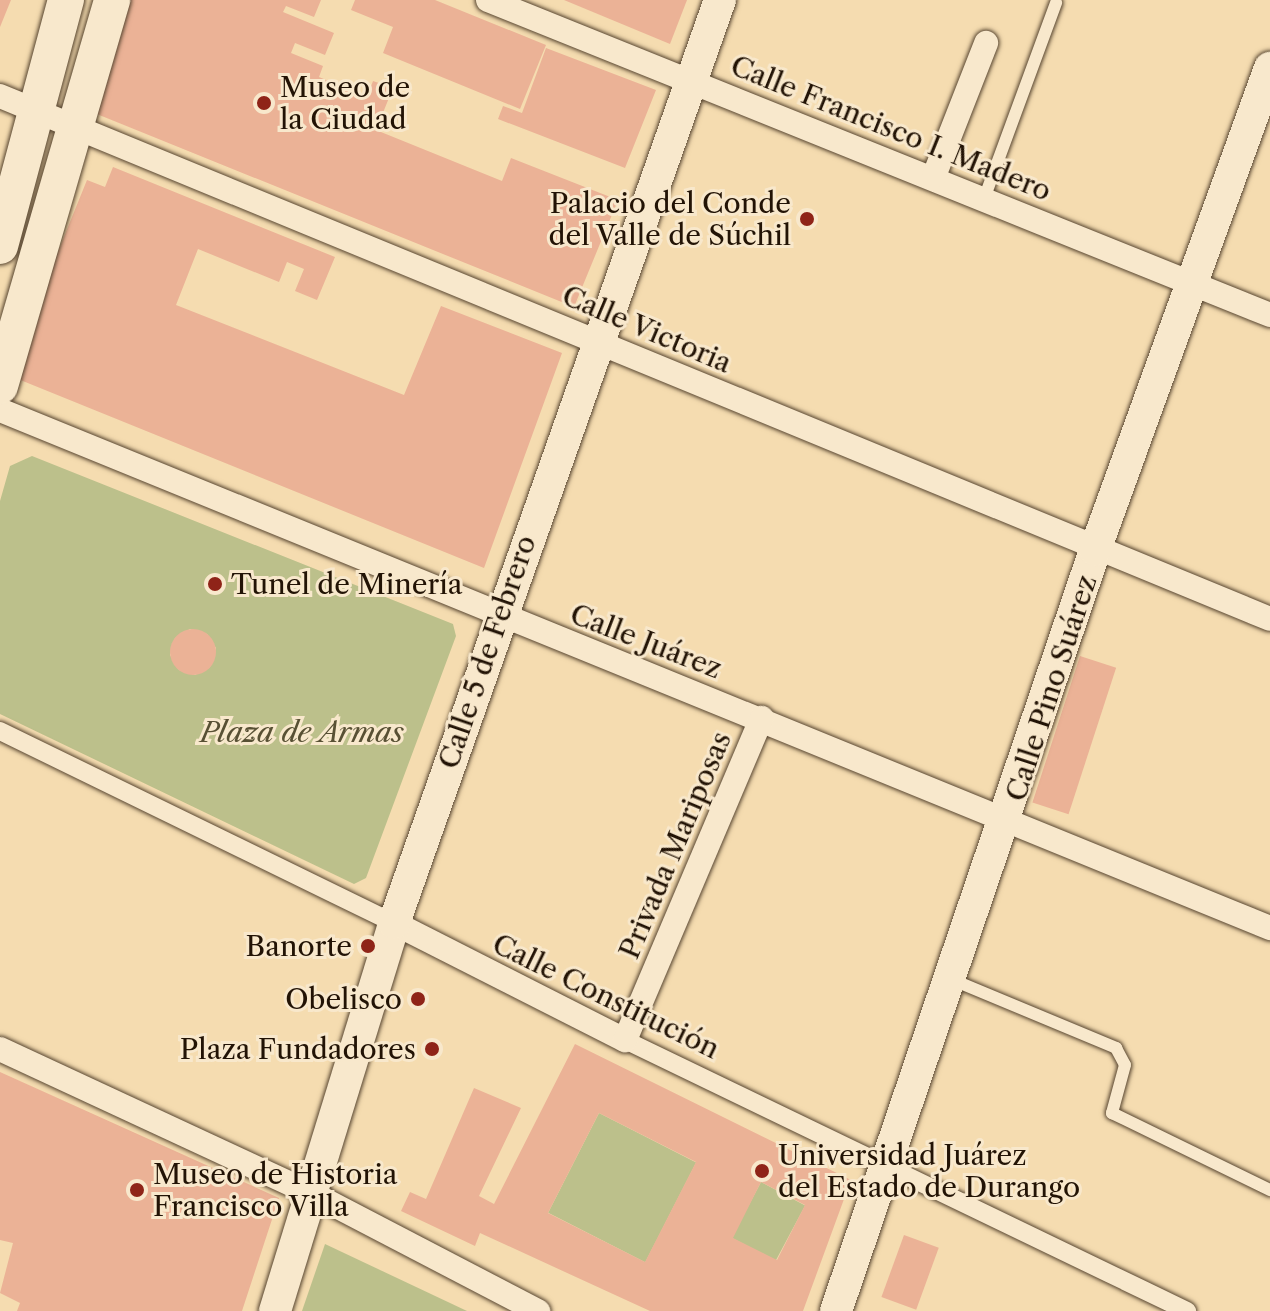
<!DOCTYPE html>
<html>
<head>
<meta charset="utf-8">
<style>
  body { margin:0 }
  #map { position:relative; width:1270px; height:1311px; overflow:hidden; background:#f5dcb0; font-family:"Libre Caslon Text",serif }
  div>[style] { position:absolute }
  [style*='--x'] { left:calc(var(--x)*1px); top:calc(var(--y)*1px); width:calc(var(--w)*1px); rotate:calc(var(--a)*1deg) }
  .green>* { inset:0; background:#bcc08b; transform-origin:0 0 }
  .building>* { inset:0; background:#ebb296; transform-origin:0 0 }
  .round { border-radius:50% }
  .roads { filter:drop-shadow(0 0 2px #574530) drop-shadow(0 0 2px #574530) }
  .service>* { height:12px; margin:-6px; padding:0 6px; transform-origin:6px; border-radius:6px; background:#f8e8cc }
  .pedestrian>* { height:18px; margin:-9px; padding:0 9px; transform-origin:9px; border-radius:9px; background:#f8e8cc }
  .minor>* { height:24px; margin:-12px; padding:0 12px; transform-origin:12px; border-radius:12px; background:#f8e8cc }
  .tertiary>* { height:32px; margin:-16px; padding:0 16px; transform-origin:16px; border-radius:16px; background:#f8e8cc }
  .secondary>* { height:36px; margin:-18px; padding:0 18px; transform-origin:18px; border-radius:18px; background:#f8e8cc }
  .dots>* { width:22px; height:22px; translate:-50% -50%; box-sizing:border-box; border:4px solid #f8e8cc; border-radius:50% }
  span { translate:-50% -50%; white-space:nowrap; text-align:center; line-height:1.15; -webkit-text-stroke:6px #f8e8cc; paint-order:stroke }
  .poi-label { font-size:28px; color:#221305 }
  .left { translate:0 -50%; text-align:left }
  .right { translate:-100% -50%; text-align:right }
  .street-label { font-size:28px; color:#221305 }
  .park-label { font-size:28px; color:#585034; font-style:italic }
</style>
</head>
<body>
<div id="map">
  <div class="green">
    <i style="clip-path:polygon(evenodd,32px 456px,453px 624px,456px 636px,366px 878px,354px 884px,0 714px,0 501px,10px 466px,32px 456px,190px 629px,207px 634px,216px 648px,210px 667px,195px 675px,179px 670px,170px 655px,175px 638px,190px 629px)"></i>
    <i style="left:599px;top:1113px;width:109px;height:112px;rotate:27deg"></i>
    <i style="left:761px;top:1182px;width:50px;height:63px;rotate:28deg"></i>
    <i style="clip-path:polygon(325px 1244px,467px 1311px,302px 1311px)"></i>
  </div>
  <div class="building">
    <i style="clip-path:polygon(0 0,11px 0,0 27px)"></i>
    <i style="clip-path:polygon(126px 0,321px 0,314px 17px,286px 6px,283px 12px,334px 33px,325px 55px,295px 43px,291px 53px,323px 66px,319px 77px,367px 97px,373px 81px,393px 88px,376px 130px,502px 181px,511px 158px,618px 200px,574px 307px,82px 108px)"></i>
    <i style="clip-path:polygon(355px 0,435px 0,546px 45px,520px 109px,383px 53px,393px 27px,351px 10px)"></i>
    <i style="clip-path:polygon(564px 0,687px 0,670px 44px)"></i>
    <i style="clip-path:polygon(546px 48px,656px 90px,625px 168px,498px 119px,503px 106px,522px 113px)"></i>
    <i style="clip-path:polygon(113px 167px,335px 257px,317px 300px,295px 291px,304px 269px,287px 262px,279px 282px,198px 249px,176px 305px,404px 395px,441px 306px,562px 353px,484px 568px,8px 375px,87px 180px,105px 187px)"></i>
    <i class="round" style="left:170px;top:629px;width:46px;height:46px"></i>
    <i style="left:1080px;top:656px;width:38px;height:154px;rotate:18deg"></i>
    <i style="clip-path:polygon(evenodd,575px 1044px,851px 1180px,803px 1311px,650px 1311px,480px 1233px,475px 1246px,401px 1211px,410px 1192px,426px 1199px,474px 1088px,521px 1108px,479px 1196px,494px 1204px,575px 1044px,599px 1113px,696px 1162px,645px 1262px,548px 1213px,599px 1113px,575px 1044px,761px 1182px,805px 1205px,777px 1260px,733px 1238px,761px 1182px)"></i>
    <i style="clip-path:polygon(0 1072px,279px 1198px,242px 1311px,17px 1311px,20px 1303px,0 1293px,13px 1243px,0 1240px)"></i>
    <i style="left:904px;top:1235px;width:37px;height:66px;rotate:20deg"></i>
  </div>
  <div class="roads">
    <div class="service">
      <i style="--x:985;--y:196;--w:206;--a:-69.8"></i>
      <i style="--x:953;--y:980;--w:177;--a:22.6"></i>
      <i style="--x:1116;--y:1048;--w:19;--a:62"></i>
      <i style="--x:1125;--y:1065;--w:50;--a:105.2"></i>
      <i style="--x:1112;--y:1113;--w:176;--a:26"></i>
    </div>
    <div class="pedestrian">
      <i style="--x:0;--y:731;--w:438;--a:26"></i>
      <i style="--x:625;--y:1040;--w:624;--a:25.74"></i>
    </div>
    <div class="minor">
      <i style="--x:488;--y:0;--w:843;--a:21.94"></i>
      <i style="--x:0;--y:96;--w:1373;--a:22.38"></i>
      <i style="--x:934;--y:176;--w:143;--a:-68.6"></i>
      <i style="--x:0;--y:410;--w:1372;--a:22.19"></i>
      <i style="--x:394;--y:923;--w:259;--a:26.9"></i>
      <i style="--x:625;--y:1040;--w:350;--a:-67"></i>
      <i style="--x:0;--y:1049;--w:345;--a:24.9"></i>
      <i style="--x:313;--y:1194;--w:254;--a:27.5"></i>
    </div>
    <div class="tertiary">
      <i style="--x:275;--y:1311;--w:406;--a:-72.9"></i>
      <i style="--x:394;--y:923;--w:979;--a:-70.55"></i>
      <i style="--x:836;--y:1311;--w:804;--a:-71.2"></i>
      <i style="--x:1095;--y:550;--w:513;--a:-70.05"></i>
    </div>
    <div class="secondary">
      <i style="--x:0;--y:246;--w:255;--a:-75"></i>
      <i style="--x:0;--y:386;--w:402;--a:-73.8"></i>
    </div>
  </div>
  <div class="dots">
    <i style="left:264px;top:103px;background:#8f2418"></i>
    <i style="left:807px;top:219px;background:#8f2418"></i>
    <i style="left:215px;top:584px;background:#8f2418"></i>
    <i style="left:368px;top:946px;background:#8f2418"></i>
    <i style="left:418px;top:999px;background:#8f2418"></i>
    <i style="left:432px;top:1049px;background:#8f2418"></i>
    <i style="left:762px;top:1171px;background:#8f2418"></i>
    <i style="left:137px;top:1190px;background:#8f2418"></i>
  </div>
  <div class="poi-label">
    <span class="left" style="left:280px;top:103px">Museo de<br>la Ciudad</span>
    <span class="right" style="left:791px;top:219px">Palacio del Conde<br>del Valle de Súchil</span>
    <span class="left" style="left:231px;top:584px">Tunel de Minería</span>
    <span class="right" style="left:352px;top:946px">Banorte</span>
    <span class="right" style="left:402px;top:999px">Obelisco</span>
    <span class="right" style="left:416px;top:1049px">Plaza Fundadores</span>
    <span class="left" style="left:778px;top:1171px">Universidad Juárez<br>del Estado de Durango</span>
    <span class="left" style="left:153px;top:1190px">Museo de Historia<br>Francisco Villa</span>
  </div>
  <div class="street-label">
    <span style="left:891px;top:128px;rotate:22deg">Calle Francisco I. Madero</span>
    <span style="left:647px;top:329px;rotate:23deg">Calle Victoria</span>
    <span style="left:646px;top:641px;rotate:21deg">Calle Juárez</span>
    <span style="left:487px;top:652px;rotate:-71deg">Calle 5 de Febrero</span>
    <span style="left:1051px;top:688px;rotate:-72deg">Calle Pino Suárez</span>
    <span style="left:675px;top:845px;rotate:-67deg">Privada Mariposas</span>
    <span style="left:606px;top:996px;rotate:26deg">Calle Constitución</span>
  </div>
  <div class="park-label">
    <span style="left:302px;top:732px">Plaza de Armas</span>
  </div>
</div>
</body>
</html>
